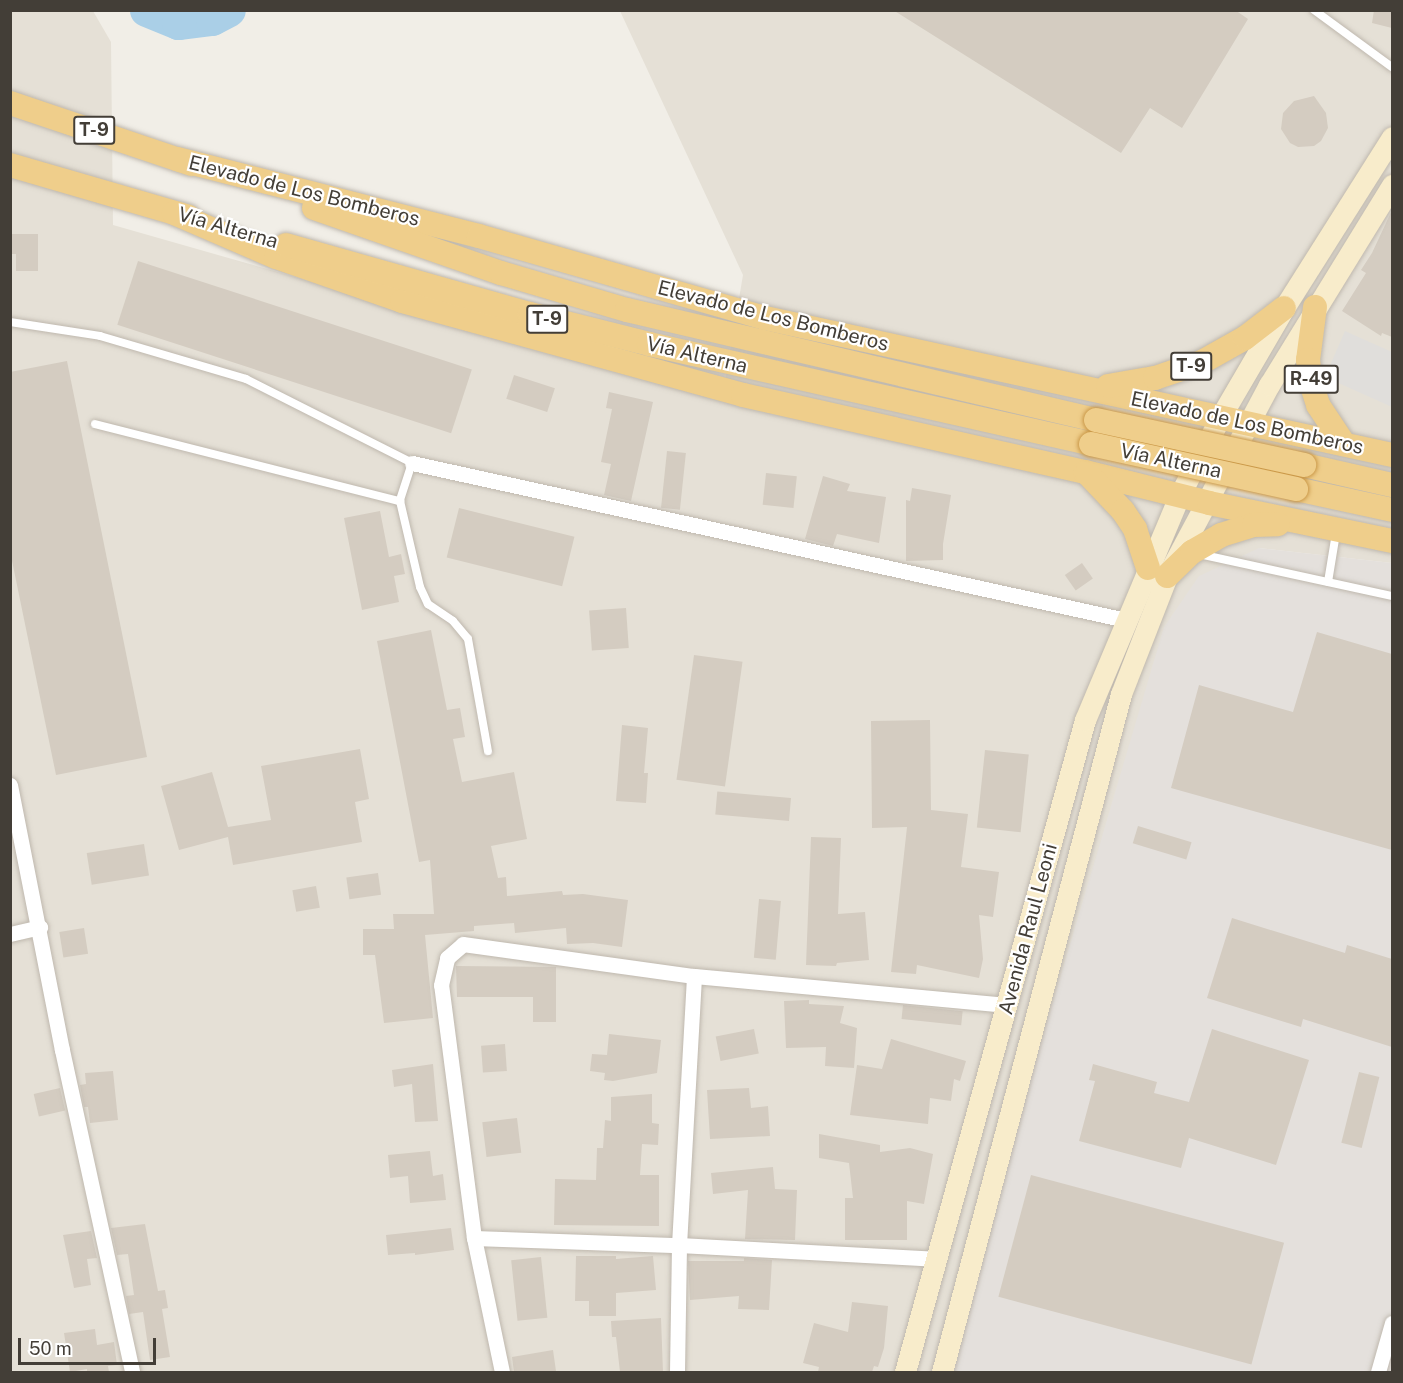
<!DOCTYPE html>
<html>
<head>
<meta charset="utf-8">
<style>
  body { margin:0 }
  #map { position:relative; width:1403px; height:1383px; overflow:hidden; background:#f1eee7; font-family:"Public Sans",sans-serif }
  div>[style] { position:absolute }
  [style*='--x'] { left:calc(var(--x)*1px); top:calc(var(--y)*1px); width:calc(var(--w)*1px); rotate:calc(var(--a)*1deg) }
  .residential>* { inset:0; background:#e5e0d6 }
  .industrial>* { inset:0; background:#e4e0dc }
  .parking>* { inset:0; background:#e0dedb }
  .river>* { height:33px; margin:-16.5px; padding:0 16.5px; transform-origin:16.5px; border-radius:16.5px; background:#aacfe7 }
  .building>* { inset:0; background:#d4ccc1; transform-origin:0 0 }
  .roads { filter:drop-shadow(0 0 2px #bfb8ae) drop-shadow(0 0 2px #bfb8ae) }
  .service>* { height:8px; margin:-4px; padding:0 4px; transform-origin:4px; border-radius:4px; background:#fff }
  .minor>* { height:15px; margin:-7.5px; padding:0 7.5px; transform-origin:7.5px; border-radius:7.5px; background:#fff }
  .secondary>* { height:21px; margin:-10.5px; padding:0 10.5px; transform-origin:10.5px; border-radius:10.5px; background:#f8eccb }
  .trunk>* { height:24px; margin:-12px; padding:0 12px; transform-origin:12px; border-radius:12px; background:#efce8b }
  .bridges { filter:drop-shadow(0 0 2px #ca9848) drop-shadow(0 0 2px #ca9848) }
  .trunk-bridge>* { height:24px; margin:-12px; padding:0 12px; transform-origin:12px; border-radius:12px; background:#efce8b }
  span { translate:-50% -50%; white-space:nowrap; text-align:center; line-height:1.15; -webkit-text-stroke:4.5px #fff; paint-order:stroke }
  .shield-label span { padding:2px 4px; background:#fff; border:2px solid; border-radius:4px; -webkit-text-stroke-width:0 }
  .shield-label { font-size:18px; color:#433e37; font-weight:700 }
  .street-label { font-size:20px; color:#433e37 }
  .frame { position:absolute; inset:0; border:12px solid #433e37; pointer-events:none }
  .scale { position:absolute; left:18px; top:1338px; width:138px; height:27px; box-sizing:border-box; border:3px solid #433e37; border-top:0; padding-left:8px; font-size:18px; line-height:21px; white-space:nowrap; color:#433e37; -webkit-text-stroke:4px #fff; paint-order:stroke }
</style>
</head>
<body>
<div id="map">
  <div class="residential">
    <i style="clip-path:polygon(10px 11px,93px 11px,111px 42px,113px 225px,722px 399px,743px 275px,620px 11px,1392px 11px,1392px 563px,1259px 548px,951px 1372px,11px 1372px)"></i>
  </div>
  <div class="industrial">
    <i style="clip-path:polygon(1259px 548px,1392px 563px,1392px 1372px,951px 1372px,998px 1188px,1164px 627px,1199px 576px)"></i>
  </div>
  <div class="parking">
    <i style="clip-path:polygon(1345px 331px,1392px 352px,1392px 407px,1325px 377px)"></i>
  </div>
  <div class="river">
    <i style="--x:146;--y:10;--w:35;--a:22"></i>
    <i style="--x:178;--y:23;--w:34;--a:-7"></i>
    <i style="--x:212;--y:19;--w:19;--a:-28"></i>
  </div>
  <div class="building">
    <i style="clip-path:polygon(893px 10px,1235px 10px,1248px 19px,1182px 128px,1150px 108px,1121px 153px)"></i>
    <i style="clip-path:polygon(1374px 10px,1392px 10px,1392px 28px,1372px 23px)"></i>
    <i style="clip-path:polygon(1314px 96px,1326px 113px,1328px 128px,1321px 141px,1314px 146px,1298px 147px,1290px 143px,1281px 129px,1283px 113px,1294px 101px)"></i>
    <i style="clip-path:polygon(1392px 210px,1392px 337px,1382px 333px,1381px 336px,1342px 311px,1366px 273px,1361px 270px,1372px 253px)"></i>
    <i style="clip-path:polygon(10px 234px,38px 234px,38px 271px,16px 271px,16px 254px,10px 254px)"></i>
    <i style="left:138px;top:261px;width:351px;height:67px;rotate:18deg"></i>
    <i style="clip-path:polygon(67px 361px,147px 757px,56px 775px,10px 551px,10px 372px)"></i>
    <i style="left:514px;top:375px;width:43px;height:25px;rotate:18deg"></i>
    <i style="clip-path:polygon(609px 392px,653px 402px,631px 501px,604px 495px,611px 464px,601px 462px,612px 409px,606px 408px)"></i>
    <i style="left:667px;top:451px;width:19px;height:57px;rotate:6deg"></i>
    <i style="left:766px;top:473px;width:31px;height:32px;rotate:6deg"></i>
    <i style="clip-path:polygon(823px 476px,850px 484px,847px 491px,886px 497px,879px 543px,837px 534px,833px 546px,805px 539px)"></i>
    <i style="clip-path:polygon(912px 488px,951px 495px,943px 544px,943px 560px,906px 561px,906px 500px,910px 501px)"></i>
    <i style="left:459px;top:508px;width:119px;height:51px;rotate:14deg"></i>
    <i style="clip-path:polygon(380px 511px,389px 557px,401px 554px,405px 574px,394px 576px,399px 602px,362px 610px,344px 518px)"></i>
    <i style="left:1082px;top:563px;width:19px;height:21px;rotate:55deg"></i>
    <i style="left:626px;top:608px;width:40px;height:37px;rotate:86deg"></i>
    <i style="clip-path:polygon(431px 630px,447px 710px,460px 708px,465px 737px,453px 739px,462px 782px,514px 772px,527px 839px,491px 846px,498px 878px,506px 877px,507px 896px,562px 891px,563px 895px,583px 894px,628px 900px,622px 947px,593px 943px,567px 944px,566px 928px,515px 933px,514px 923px,474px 926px,474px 931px,425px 935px,433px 1018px,384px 1023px,375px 955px,363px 955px,363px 929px,394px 929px,393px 914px,434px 914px,430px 860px,419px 862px,377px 641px)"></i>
    <i style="clip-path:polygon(1317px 632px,1392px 654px,1392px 850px,1171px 788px,1199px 685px,1293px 712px)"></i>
    <i style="left:694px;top:655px;width:49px;height:126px;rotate:8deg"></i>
    <i style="clip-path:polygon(930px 720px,931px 810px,968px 814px,961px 867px,999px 872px,993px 917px,979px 915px,983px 959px,979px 978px,917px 965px,916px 974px,891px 972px,907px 827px,872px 828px,871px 721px)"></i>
    <i style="clip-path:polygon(622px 725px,648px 728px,644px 773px,648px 773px,646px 803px,616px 801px)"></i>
    <i style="clip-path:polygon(360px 749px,369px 799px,355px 802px,362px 842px,233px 865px,228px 837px,179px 850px,161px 786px,212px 772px,228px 827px,271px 820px,261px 766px)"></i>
    <i style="left:985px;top:750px;width:44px;height:78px;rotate:6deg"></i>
    <i style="left:791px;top:798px;width:23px;height:74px;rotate:95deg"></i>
    <i style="left:1138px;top:826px;width:56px;height:18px;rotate:17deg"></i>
    <i style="clip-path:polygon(811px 837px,841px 838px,838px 914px,865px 912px,869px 960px,837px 963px,836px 966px,806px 965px)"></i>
    <i style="left:144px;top:844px;width:32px;height:58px;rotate:81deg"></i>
    <i style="left:378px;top:873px;width:22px;height:32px;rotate:82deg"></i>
    <i style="left:316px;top:886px;width:22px;height:24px;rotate:80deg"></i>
    <i style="left:759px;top:899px;width:22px;height:59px;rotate:5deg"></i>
    <i style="clip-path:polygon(1232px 918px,1345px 953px,1347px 945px,1392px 959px,1392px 1047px,1303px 1019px,1301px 1027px,1207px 998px)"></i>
    <i style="left:84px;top:928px;width:26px;height:25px;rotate:81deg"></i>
    <i style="clip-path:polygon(456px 966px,556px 967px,556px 1022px,533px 1022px,533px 997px,457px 997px)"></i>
    <i style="clip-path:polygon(809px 1000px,809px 1004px,844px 1006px,840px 1023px,857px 1028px,854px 1068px,825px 1066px,826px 1047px,786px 1048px,784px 1001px)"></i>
    <i style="left:903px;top:1005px;width:60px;height:14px;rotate:6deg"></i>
    <i style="left:754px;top:1029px;width:25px;height:39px;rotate:79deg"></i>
    <i style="clip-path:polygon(1212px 1029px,1309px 1060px,1276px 1165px,1189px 1138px,1181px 1168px,1079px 1141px,1095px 1081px,1089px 1080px,1093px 1064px,1157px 1082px,1154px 1093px,1189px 1102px)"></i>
    <i style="clip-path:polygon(609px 1034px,661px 1040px,657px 1073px,613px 1081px,604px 1080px,605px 1073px,590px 1071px,592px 1054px,607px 1055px)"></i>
    <i style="clip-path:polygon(891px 1039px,966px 1061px,960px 1081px,954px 1079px,951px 1101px,930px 1098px,928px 1124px,850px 1115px,857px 1065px,882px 1069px)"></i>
    <i style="left:505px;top:1044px;width:27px;height:24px;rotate:86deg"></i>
    <i style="clip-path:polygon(433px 1064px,438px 1121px,415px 1122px,412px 1084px,394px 1087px,392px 1070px)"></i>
    <i style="clip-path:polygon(113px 1071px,118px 1120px,90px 1123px,88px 1107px,84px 1107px,80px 1085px,86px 1084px,85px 1073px)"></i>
    <i style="left:1359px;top:1072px;width:21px;height:73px;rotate:14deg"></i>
    <i style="left:60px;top:1088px;width:23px;height:27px;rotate:77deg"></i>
    <i style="clip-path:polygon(749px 1088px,751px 1108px,768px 1106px,770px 1136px,710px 1139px,707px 1090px)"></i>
    <i style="clip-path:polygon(652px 1094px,652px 1123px,659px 1124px,658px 1145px,642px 1144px,640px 1175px,659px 1175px,659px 1226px,554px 1225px,555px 1179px,596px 1180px,597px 1148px,603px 1148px,605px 1120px,611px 1121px,611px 1097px)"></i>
    <i style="left:517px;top:1118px;width:35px;height:35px;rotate:83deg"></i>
    <i style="clip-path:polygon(819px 1134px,880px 1145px,880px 1152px,910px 1148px,933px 1154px,924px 1204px,907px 1201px,907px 1240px,845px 1240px,845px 1198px,853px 1198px,849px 1163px,819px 1158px)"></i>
    <i style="clip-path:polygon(430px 1151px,433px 1176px,443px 1174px,446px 1200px,410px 1203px,408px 1176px,390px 1178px,388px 1155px)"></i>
    <i style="clip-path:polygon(773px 1167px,775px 1189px,797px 1190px,795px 1240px,745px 1239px,748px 1190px,713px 1194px,711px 1173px)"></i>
    <i style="left:1031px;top:1175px;width:262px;height:126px;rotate:15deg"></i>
    <i style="clip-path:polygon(145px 1224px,158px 1291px,165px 1290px,168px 1308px,162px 1309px,170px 1357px,150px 1360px,143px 1312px,129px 1314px,126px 1296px,134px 1295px,128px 1254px,117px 1255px,111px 1228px)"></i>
    <i style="clip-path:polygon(451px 1228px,454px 1250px,415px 1255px,415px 1253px,388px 1255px,386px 1235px)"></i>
    <i style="clip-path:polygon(91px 1231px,97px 1258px,87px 1259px,91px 1285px,74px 1288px,63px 1235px)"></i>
    <i style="clip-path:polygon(576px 1256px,616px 1256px,616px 1259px,653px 1256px,656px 1290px,616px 1293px,616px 1316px,589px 1316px,589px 1301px,575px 1301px)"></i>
    <i style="left:541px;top:1257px;width:61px;height:30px;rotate:84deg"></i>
    <i style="clip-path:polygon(744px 1258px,772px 1260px,769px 1310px,738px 1309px,739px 1296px,690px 1300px,688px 1261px,744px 1261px)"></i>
    <i style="clip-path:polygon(852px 1302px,888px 1306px,884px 1348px,878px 1367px,874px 1366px,872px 1372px,818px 1372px,819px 1367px,803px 1363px,814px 1323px,848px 1332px)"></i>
    <i style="clip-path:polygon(661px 1318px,663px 1372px,620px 1372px,616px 1337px,612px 1337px,611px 1321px)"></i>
    <i style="clip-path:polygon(95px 1329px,97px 1345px,114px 1342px,117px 1365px,108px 1366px,109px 1372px,87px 1372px,87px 1369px,70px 1372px,64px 1333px)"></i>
    <i style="clip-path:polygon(553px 1350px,556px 1371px,514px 1372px,512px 1357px)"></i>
  </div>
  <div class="roads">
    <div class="service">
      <i style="--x:1314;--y:10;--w:97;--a:36.2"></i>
      <i style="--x:10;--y:322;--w:91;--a:8.8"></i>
      <i style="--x:100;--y:336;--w:152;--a:16.4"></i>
      <i style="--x:246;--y:379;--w:186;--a:26.8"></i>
      <i style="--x:412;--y:463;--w:40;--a:108"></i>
      <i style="--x:400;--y:501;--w:88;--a:76.9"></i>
      <i style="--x:420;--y:587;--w:19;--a:65"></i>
      <i style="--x:428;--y:604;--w:30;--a:34"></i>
      <i style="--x:453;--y:621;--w:23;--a:50"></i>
      <i style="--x:468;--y:639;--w:114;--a:79.9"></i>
      <i style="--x:95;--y:424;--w:315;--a:14.2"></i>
      <i style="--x:1199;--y:554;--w:198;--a:12.3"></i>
      <i style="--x:1328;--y:582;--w:50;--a:-80.7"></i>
    </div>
    <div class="minor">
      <i style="--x:412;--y:463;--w:731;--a:12.4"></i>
      <i style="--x:10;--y:785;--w:270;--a:78.9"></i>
      <i style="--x:62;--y:1050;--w:330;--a:77.7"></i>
      <i style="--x:10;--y:934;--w:31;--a:-13"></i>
      <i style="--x:474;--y:1238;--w:205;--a:2"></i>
      <i style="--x:679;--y:1245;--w:256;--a:3.1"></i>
      <i style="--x:502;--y:1372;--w:137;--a:-101.8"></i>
      <i style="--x:474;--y:1238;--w:255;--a:-97.4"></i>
      <i style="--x:441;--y:985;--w:28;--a:-77"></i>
      <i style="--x:447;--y:958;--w:21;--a:-41"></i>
      <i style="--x:463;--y:944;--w:233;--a:7.9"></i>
      <i style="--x:694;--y:976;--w:315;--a:5.3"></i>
      <i style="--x:677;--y:1372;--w:127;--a:-89.1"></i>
      <i style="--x:679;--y:1245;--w:269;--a:-86.8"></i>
      <i style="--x:1378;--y:1372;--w:51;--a:-74.1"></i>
    </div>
    <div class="secondary">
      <i style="--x:905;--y:1372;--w:676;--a:-74.57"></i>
      <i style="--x:1085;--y:720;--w:243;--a:-67.2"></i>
      <i style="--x:1179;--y:496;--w:90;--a:-62.3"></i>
      <i style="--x:1221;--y:416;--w:125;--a:-59.7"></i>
      <i style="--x:1284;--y:308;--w:202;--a:-57.7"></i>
      <i style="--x:942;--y:1372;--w:701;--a:-75.21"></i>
      <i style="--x:1121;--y:694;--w:127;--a:-68.7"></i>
      <i style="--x:1167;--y:576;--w:217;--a:-61.9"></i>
      <i style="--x:1269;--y:385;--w:235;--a:-58.4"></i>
    </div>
    <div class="trunk">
      <i style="--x:10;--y:103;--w:191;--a:18.6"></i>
      <i style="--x:177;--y:159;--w:312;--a:14.3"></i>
      <i style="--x:479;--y:236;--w:298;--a:16"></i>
      <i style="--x:765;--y:318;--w:642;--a:12.33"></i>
      <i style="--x:10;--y:165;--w:186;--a:16.2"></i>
      <i style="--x:314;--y:208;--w:198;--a:19.2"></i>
      <i style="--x:501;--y:273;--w:131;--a:16.4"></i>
      <i style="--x:627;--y:310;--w:482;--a:13.2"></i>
      <i style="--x:174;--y:213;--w:111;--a:23.3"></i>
      <i style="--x:276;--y:257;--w:133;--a:19.2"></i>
      <i style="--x:402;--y:301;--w:354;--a:15.4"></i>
      <i style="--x:743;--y:395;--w:351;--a:12.7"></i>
      <i style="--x:1085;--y:472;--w:128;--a:14"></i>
      <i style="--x:1209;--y:503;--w:187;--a:11.7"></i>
      <i style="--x:286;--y:245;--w:254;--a:15.8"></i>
      <i style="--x:530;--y:314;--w:123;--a:14.1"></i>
      <i style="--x:649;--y:344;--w:453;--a:12.7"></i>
      <i style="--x:1315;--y:307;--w:53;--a:97.5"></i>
      <i style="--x:1308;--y:360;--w:23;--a:83"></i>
      <i style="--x:1311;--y:383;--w:23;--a:72"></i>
      <i style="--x:1318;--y:405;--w:47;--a:56.3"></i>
      <i style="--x:1108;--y:386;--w:48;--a:-9.7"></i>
      <i style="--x:1155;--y:378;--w:50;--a:-18.8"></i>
      <i style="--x:1202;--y:362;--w:49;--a:-29.2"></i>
      <i style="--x:1245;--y:338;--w:49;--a:-37.6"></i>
      <i style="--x:1304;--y:465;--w:90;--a:12.8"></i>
      <i style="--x:1087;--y:473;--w:52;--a:46.5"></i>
      <i style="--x:1123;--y:511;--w:22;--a:56"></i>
      <i style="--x:1135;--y:529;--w:41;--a:71.6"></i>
      <i style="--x:1296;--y:489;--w:98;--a:12.3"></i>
      <i style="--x:1167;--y:576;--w:35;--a:-44"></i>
      <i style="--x:1192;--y:552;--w:34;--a:-30"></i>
      <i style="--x:1221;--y:535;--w:34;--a:-17"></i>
      <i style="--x:1254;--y:525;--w:24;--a:-2"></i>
    </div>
  </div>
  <div class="bridges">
    <div class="trunk-bridge">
      <i style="--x:1096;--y:420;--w:213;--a:12.2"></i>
      <i style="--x:1091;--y:444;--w:210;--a:12.4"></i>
    </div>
  </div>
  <div class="shield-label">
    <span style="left:94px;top:130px">T-9</span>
    <span style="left:547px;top:319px">T-9</span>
    <span style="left:1191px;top:366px">T-9</span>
    <span style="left:1311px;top:379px">R-49</span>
  </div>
  <div class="street-label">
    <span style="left:304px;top:191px;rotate:14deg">Elevado de Los Bomberos</span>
    <span style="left:228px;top:228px;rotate:16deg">Vía Alterna</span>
    <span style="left:773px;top:316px;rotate:14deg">Elevado de Los Bomberos</span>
    <span style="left:697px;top:355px;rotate:13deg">Vía Alterna</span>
    <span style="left:1247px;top:423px;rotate:12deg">Elevado de Los Bomberos</span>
    <span style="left:1171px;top:461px;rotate:12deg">Vía Alterna</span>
    <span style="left:1028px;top:929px;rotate:-75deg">Avenida Raul Leoni</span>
  </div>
  <div class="frame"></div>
  <div class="scale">50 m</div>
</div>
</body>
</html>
